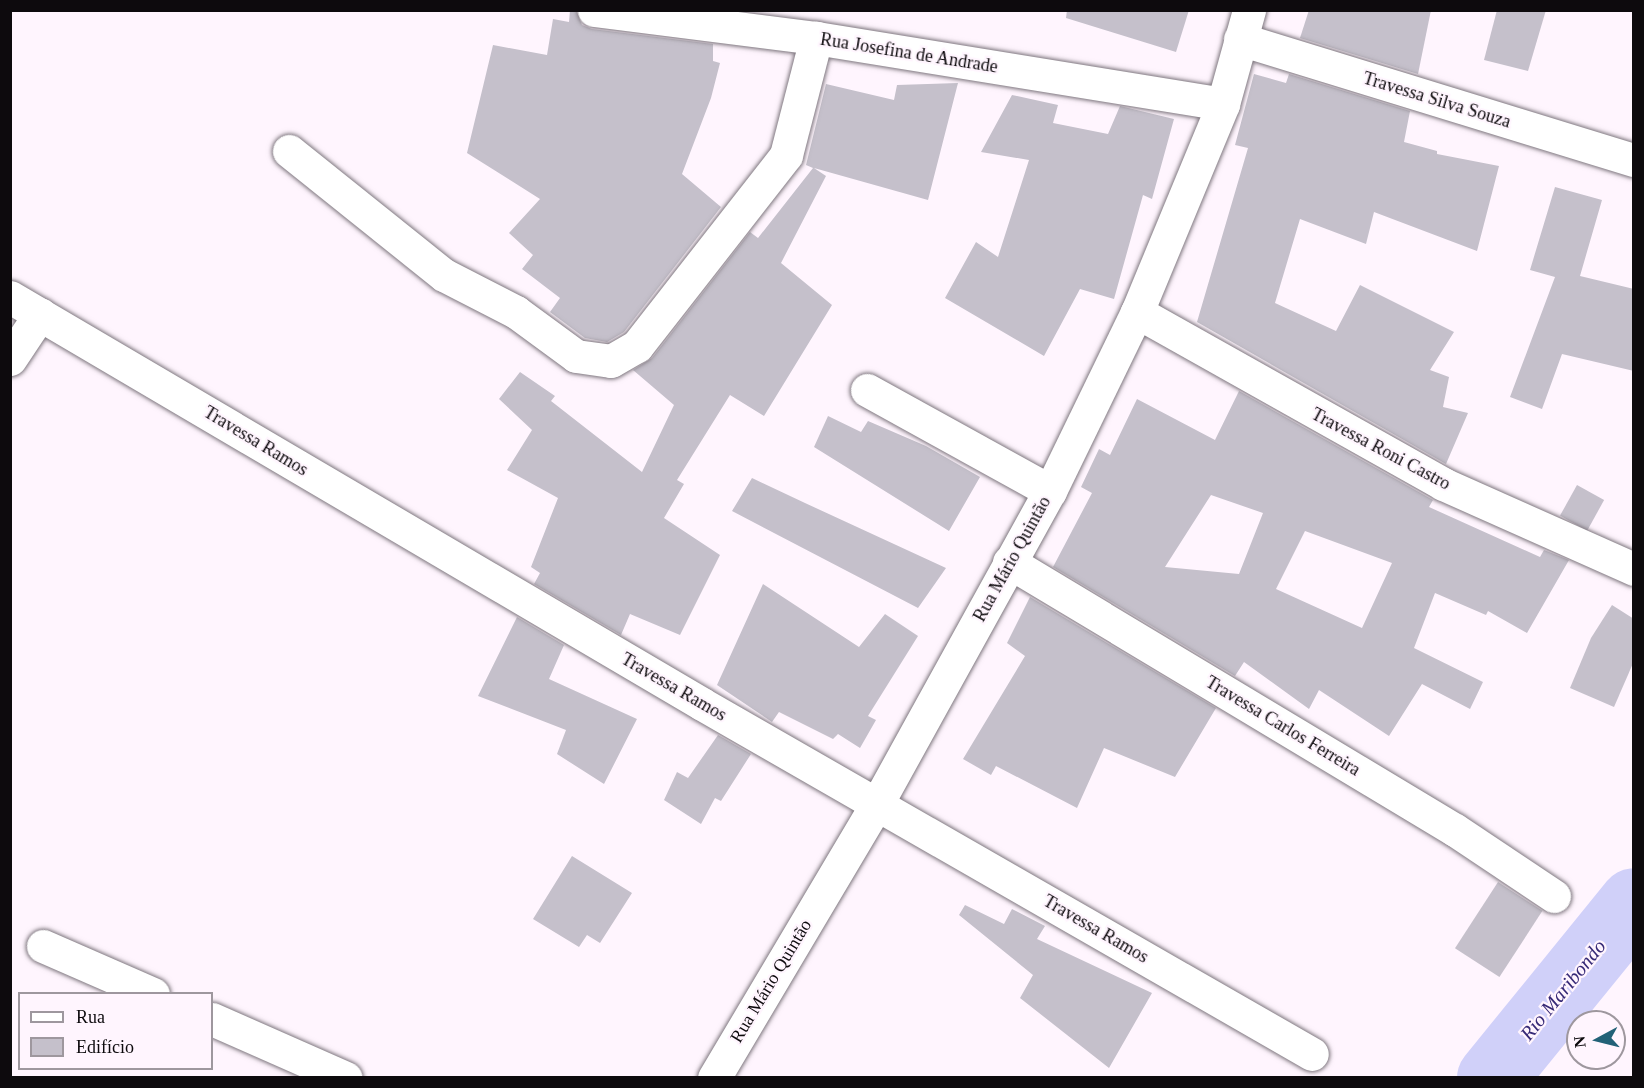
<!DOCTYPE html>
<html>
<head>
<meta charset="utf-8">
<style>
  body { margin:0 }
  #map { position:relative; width:1644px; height:1088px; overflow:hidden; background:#fff5fe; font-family:"Times New Roman",serif }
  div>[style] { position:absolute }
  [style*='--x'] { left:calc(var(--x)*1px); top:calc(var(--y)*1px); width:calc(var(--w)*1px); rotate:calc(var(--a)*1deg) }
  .river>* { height:70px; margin:-35px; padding:0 35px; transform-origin:35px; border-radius:35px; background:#d0d0f9 }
  .building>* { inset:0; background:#c5c0cb; transform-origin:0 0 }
  .roads { filter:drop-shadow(0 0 2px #7f777f) drop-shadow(0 0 2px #7f777f) }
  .minor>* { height:33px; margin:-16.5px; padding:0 16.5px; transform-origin:16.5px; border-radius:16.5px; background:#fff }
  span { translate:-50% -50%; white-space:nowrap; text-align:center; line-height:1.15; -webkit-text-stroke:4.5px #fff5fe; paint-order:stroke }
  .street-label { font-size:18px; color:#0d0a0d }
  .water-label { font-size:20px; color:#372a77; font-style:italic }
  .frame { position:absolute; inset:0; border:12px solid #0d0a0d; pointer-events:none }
  .legend { position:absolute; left:18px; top:992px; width:195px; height:78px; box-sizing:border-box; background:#fff5fe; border:2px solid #9e979e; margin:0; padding:8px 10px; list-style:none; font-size:18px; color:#0d0a0d }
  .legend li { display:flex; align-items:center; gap:12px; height:30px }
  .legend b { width:30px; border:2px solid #9e979e }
  .north { position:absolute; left:1566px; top:1010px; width:60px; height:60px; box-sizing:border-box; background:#fff5fe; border:2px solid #9e979e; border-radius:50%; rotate:263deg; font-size:16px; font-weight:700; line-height:24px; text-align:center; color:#0d0a0d }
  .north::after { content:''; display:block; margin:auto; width:21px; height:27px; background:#226177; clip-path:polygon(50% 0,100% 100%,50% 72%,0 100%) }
</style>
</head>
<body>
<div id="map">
  <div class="river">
    <i style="--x:1492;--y:1078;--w:225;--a:-50.9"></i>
  </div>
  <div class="building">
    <i style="clip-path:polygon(570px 10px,576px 10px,582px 25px,592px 29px,713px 44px,713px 61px,720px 63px,711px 98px,682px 174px,721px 207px,624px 332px,607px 342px,585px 338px,550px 312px,560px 298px,522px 269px,533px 255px,509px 233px,540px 199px,467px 153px,493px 45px,547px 55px,553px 19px,569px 22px)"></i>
    <i style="clip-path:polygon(1067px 10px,1189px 10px,1176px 52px,1066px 18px)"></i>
    <i style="clip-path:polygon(1309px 10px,1431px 10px,1418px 74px,1300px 38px)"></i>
    <i style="clip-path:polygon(1497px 10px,1546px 10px,1528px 71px,1484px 60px)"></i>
    <i style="clip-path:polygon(1254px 74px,1286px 83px,1289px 74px,1410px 111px,1404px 142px,1437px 151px,1437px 154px,1499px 166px,1477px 251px,1374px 212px,1366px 244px,1300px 219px,1275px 303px,1336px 331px,1360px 285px,1454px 332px,1430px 370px,1449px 377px,1443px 407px,1468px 413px,1446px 464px,1197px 322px,1248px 148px,1235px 145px)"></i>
    <i style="clip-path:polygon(958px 83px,928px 200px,814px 168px,826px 176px,781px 263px,832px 305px,764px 416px,730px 395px,677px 480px,684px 484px,664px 518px,720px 555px,680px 635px,630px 614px,621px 635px,534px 584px,540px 573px,531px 567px,558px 498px,507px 470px,532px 430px,499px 399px,520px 372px,555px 396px,551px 401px,642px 472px,674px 405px,633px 370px,652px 358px,750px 232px,758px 238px,813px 168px,806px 165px,826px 84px,894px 100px,897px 85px)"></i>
    <i style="clip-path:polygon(1012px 95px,1058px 105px,1053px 123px,1108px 134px,1120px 106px,1174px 119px,1152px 199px,1143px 195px,1114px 299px,1080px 289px,1044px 356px,945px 298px,976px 242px,998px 257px,1029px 160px,981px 152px)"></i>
    <i style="clip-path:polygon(1555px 187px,1602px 200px,1580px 276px,1634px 289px,1634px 371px,1562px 354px,1542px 409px,1510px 397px,1555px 277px,1530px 270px)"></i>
    <i style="clip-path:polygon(evenodd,1239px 391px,1433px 500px,1429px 507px,1540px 557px,1544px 550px,1569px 560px,1527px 633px,1488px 611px,1486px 615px,1435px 593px,1414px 648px,1483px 682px,1470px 709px,1422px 684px,1389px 736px,1319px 690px,1309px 709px,1244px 662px,1235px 676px,1053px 567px,1092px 493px,1081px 487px,1099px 449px,1110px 455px,1137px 399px,1215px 440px,1239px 391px,1211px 495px,1263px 513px,1239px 574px,1165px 567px,1211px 495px,1239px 391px,1305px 531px,1392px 563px,1362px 628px,1276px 589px,1305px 531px)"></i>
    <i style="clip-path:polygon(828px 416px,861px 432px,868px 421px,926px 446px,980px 477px,949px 531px,814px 447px)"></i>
    <i style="clip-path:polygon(752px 478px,805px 503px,946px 568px,918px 608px,732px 511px)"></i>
    <i style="left:1577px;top:485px;width:31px;height:35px;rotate:29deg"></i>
    <i style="clip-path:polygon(763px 584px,859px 647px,885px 614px,918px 636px,868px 716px,876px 720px,860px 748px,838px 734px,833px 739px,779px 712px,772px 722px,717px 685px)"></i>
    <i style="clip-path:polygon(1030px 597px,1216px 708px,1175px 777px,1104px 748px,1077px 808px,996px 766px,991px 775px,963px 759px,1025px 656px,1007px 643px)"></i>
    <i style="clip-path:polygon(1612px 605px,1634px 619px,1634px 661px,1614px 707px,1570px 688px,1591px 638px)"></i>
    <i style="clip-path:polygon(517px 617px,564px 645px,549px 679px,637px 719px,604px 784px,557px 754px,566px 730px,478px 696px)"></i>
    <i style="clip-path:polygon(718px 735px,751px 754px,721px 801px,715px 798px,701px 824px,664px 800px,677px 772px,688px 778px)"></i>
    <i style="clip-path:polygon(572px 856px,632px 893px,600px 943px,587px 935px,579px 947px,533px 919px)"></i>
    <i style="left:1498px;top:882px;width:53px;height:79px;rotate:33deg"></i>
    <i style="clip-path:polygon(965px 905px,1004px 924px,1012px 909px,1045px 926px,1037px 939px,1152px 993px,1109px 1068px,1020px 998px,1033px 975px,959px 915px)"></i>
  </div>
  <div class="roads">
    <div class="minor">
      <i style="--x:594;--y:10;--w:224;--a:7.2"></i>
      <i style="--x:816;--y:38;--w:412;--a:9.2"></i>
      <i style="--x:1240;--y:39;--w:412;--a:17.1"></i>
      <i style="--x:289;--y:151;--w:198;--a:38.7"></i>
      <i style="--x:444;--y:275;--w:81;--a:27.2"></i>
      <i style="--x:516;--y:312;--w:74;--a:36.3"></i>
      <i style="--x:576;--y:356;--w:35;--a:8"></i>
      <i style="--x:611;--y:361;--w:30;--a:-30"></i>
      <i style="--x:637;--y:346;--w:242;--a:-52"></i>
      <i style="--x:786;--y:155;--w:121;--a:-75.6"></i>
      <i style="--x:10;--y:297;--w:803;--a:30.46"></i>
      <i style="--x:702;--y:704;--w:703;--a:29.85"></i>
      <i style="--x:1137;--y:312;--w:351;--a:29.3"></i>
      <i style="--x:1443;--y:484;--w:209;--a:24"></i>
      <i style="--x:10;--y:359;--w:54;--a:-56.3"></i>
      <i style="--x:867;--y:390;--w:209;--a:28.9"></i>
      <i style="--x:1009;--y:562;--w:520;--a:31"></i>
      <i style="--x:1455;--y:830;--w:119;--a:33.7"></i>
      <i style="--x:43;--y:946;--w:120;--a:23.6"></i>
      <i style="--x:212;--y:1019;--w:146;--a:23.8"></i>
      <i style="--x:714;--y:1078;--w:321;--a:-59.3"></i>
      <i style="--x:878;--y:802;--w:355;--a:-61.1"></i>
      <i style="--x:1050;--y:491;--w:199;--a:-64.1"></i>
      <i style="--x:1137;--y:312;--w:225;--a:-67.5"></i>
      <i style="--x:1223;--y:104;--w:98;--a:-74.5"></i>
    </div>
  </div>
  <div class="street-label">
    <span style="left:909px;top:53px;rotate:9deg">Rua Josefina de Andrade</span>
    <span style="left:1437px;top:100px;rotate:17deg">Travessa Silva Souza</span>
    <span style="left:256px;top:441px;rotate:31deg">Travessa Ramos</span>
    <span style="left:1381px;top:449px;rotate:28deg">Travessa Roni Castro</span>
    <span style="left:1012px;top:559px;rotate:-61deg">Rua Mário Quintão</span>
    <span style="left:674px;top:687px;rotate:30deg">Travessa Ramos</span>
    <span style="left:1283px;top:726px;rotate:31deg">Travessa Carlos Ferreira</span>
    <span style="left:1096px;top:929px;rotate:30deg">Travessa Ramos</span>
    <span style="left:771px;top:981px;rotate:-59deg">Rua Mário Quintão</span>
  </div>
  <div class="water-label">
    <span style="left:1563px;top:990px;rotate:-51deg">Rio Maribondo</span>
  </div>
  <div class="frame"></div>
  <ul class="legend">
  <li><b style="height:8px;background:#fff"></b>Rua</li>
  <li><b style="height:16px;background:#c5c0cb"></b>Edifício</li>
  </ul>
  <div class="north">N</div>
</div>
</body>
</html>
